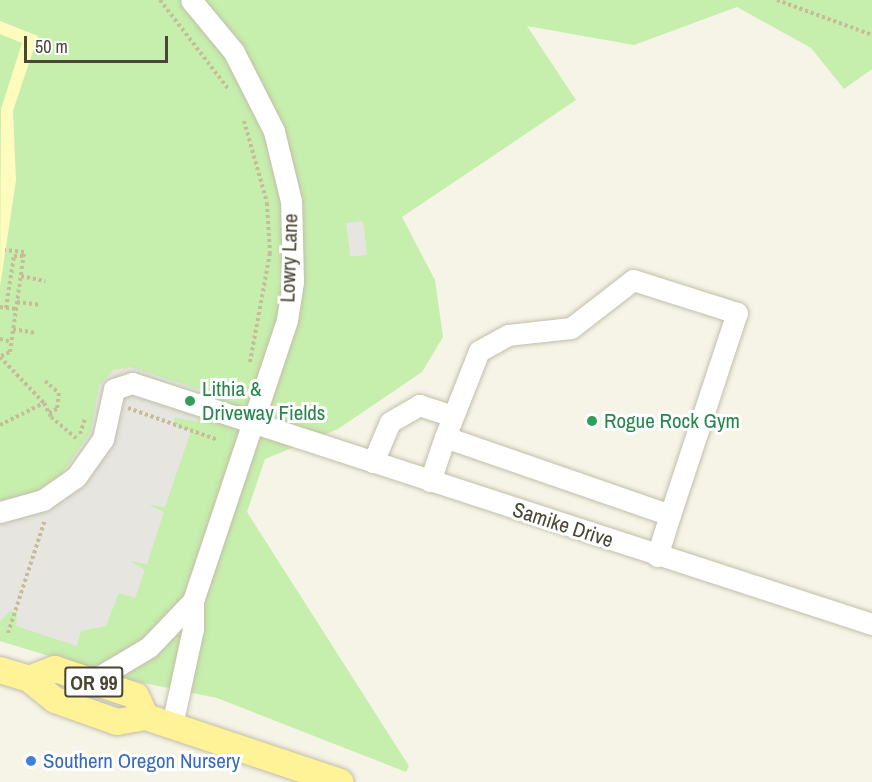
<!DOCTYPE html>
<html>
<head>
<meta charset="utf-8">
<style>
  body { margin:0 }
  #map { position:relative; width:872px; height:782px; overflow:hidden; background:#f6f4e7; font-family:"Archivo Narrow",sans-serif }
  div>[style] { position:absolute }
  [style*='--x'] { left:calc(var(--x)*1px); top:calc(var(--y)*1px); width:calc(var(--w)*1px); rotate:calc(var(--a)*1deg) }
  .green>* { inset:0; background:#c6eeac }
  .sand>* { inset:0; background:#fefbbf }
  .parking>* { inset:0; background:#e6e5e0; transform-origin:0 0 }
  .path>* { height:4px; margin-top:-2px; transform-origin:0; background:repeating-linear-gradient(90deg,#c6bd98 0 3px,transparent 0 6px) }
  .roads { filter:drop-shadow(0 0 2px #c2bea9) drop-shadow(0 0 2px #c2bea9) }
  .minor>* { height:21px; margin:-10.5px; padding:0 10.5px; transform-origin:10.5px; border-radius:10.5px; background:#fff }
  .major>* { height:26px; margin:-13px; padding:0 13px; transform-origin:13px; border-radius:13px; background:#fff297 }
  .dots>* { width:16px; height:16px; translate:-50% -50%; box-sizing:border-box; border:3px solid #fff; border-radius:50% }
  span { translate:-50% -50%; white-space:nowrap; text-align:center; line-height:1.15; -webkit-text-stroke:6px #fff; paint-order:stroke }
  .shield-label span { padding:2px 4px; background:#fff; border:2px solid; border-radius:4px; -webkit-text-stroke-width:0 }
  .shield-label { font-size:20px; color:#4a4535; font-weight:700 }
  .street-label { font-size:21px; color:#4a4535 }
  .leisure-label { font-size:21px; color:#27864d }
  .left { translate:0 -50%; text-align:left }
  .shop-label { font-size:21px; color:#366cbe }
  .scale { position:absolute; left:24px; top:36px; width:144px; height:27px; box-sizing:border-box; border:3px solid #4a4535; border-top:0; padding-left:8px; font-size:18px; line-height:21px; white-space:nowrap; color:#4a4535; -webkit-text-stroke:4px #fff; paint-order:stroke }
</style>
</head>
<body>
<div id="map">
  <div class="green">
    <i style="clip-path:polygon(0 0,872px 0,872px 69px,844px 89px,811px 48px,737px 7px,634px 45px,527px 26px,576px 100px,402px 217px,435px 280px,443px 337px,422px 372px,338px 429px,265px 459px,247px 512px,409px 766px,406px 772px,217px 698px,124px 679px,0 641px)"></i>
  </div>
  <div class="sand">
    <i style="clip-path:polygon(0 21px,38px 36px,13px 111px,16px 180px,0 287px,1px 109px,22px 43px,0 34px)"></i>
  </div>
  <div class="parking">
    <i style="left:363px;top:221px;width:34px;height:17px;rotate:83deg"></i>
    <i style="clip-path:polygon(131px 367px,207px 392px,197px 422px,175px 417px,173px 425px,191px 431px,165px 507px,149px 505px,164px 512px,147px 564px,130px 561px,145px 570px,135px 598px,119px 593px,106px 626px,81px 631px,77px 646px,16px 626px,17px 612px,10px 611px,0 621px,0 501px,31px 494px,61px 475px,91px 431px,99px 385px,113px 370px)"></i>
  </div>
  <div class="path">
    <i style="--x:160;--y:0;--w:113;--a:52.5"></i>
    <i style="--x:777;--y:0;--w:101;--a:20.2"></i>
    <i style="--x:244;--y:121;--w:85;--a:74.3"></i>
    <i style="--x:267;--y:203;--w:50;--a:86.6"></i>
    <i style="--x:270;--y:253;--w:111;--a:100.4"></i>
    <i style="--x:21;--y:276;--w:25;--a:12"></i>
    <i style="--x:17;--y:302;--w:23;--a:7"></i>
    <i style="--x:0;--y:307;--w:16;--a:7"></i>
    <i style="--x:6;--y:308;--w:53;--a:-81.3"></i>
    <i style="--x:14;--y:256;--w:10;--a:0"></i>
    <i style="--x:13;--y:329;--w:23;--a:10"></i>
    <i style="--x:0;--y:339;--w:11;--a:15"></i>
    <i style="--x:1;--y:356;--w:10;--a:-24"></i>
    <i style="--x:10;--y:352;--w:101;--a:-82"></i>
    <i style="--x:24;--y:252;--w:19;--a:-174"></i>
    <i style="--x:0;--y:357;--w:64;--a:46.3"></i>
    <i style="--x:45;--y:381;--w:18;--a:41"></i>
    <i style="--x:59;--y:393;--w:16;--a:97"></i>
    <i style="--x:57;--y:409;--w:9;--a:153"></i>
    <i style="--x:128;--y:408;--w:96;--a:19.6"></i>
    <i style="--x:0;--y:425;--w:49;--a:-26.6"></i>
    <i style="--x:44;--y:403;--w:16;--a:63"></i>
    <i style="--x:51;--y:417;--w:35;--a:40"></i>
    <i style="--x:80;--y:434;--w:16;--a:-72"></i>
    <i style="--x:8;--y:633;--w:119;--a:-71.9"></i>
  </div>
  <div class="roads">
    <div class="minor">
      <i style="--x:373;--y:462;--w:43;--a:-67"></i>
      <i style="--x:390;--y:422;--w:34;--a:-30"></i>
      <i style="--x:419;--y:405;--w:35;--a:18"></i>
      <i style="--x:430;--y:481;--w:46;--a:-71.2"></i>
      <i style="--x:445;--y:437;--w:238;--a:19.1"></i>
      <i style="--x:670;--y:515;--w:213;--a:-71.7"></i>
      <i style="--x:737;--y:313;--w:109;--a:-162.4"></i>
      <i style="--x:633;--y:280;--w:78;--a:142.3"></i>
      <i style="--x:571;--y:328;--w:63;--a:173.7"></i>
      <i style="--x:508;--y:335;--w:33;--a:151"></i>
      <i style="--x:479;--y:351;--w:92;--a:111.6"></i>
      <i style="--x:0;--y:512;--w:45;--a:-15.6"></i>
      <i style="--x:43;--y:500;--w:40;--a:-34.9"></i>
      <i style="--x:76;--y:477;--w:47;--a:-54.6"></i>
      <i style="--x:103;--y:439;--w:51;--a:-77.6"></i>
      <i style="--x:114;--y:389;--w:19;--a:-18"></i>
      <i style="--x:132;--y:383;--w:778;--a:18.04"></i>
      <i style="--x:657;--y:556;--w:43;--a:-72.4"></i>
      <i style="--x:92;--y:681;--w:66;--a:-30.8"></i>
      <i style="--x:149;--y:647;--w:64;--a:-46.3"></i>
      <i style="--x:172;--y:725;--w:98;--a:-77.7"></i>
      <i style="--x:193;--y:629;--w:28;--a:-90"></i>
      <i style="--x:193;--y:601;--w:296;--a:-71.5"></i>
      <i style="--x:287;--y:320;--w:39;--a:-81"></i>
      <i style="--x:293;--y:281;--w:80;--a:-91.4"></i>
      <i style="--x:291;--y:201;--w:72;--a:-103.7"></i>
      <i style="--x:274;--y:131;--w:89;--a:-116.9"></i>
      <i style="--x:234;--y:52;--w:67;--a:-129.6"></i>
    </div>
    <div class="major">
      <i style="--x:0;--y:670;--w:30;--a:17"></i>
      <i style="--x:29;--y:679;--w:33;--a:39"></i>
      <i style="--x:55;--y:700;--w:66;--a:19.5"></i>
      <i style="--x:117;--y:722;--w:29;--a:-10"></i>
      <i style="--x:146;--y:717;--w:205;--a:18.5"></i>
      <i style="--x:29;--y:679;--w:28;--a:-21"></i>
      <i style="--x:55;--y:669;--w:85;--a:18.4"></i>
      <i style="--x:136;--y:696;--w:23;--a:65"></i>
    </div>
  </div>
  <div class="dots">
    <i style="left:190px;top:401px;background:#2e9e5b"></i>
    <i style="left:592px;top:421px;background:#2e9e5b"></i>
    <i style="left:31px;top:761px;background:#3f7fe0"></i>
  </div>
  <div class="shield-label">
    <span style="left:94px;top:682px">OR 99</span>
  </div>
  <div class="street-label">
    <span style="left:289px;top:258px;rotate:-88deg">Lowry Lane</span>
    <span style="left:563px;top:525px;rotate:18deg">Samike Drive</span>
  </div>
  <div class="leisure-label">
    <span class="left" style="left:202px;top:401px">Lithia &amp;<br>Driveway Fields</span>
    <span class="left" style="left:604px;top:421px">Rogue Rock Gym</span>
  </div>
  <div class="shop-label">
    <span class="left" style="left:43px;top:761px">Southern Oregon Nursery</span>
  </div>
  <div class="scale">50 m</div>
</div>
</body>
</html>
